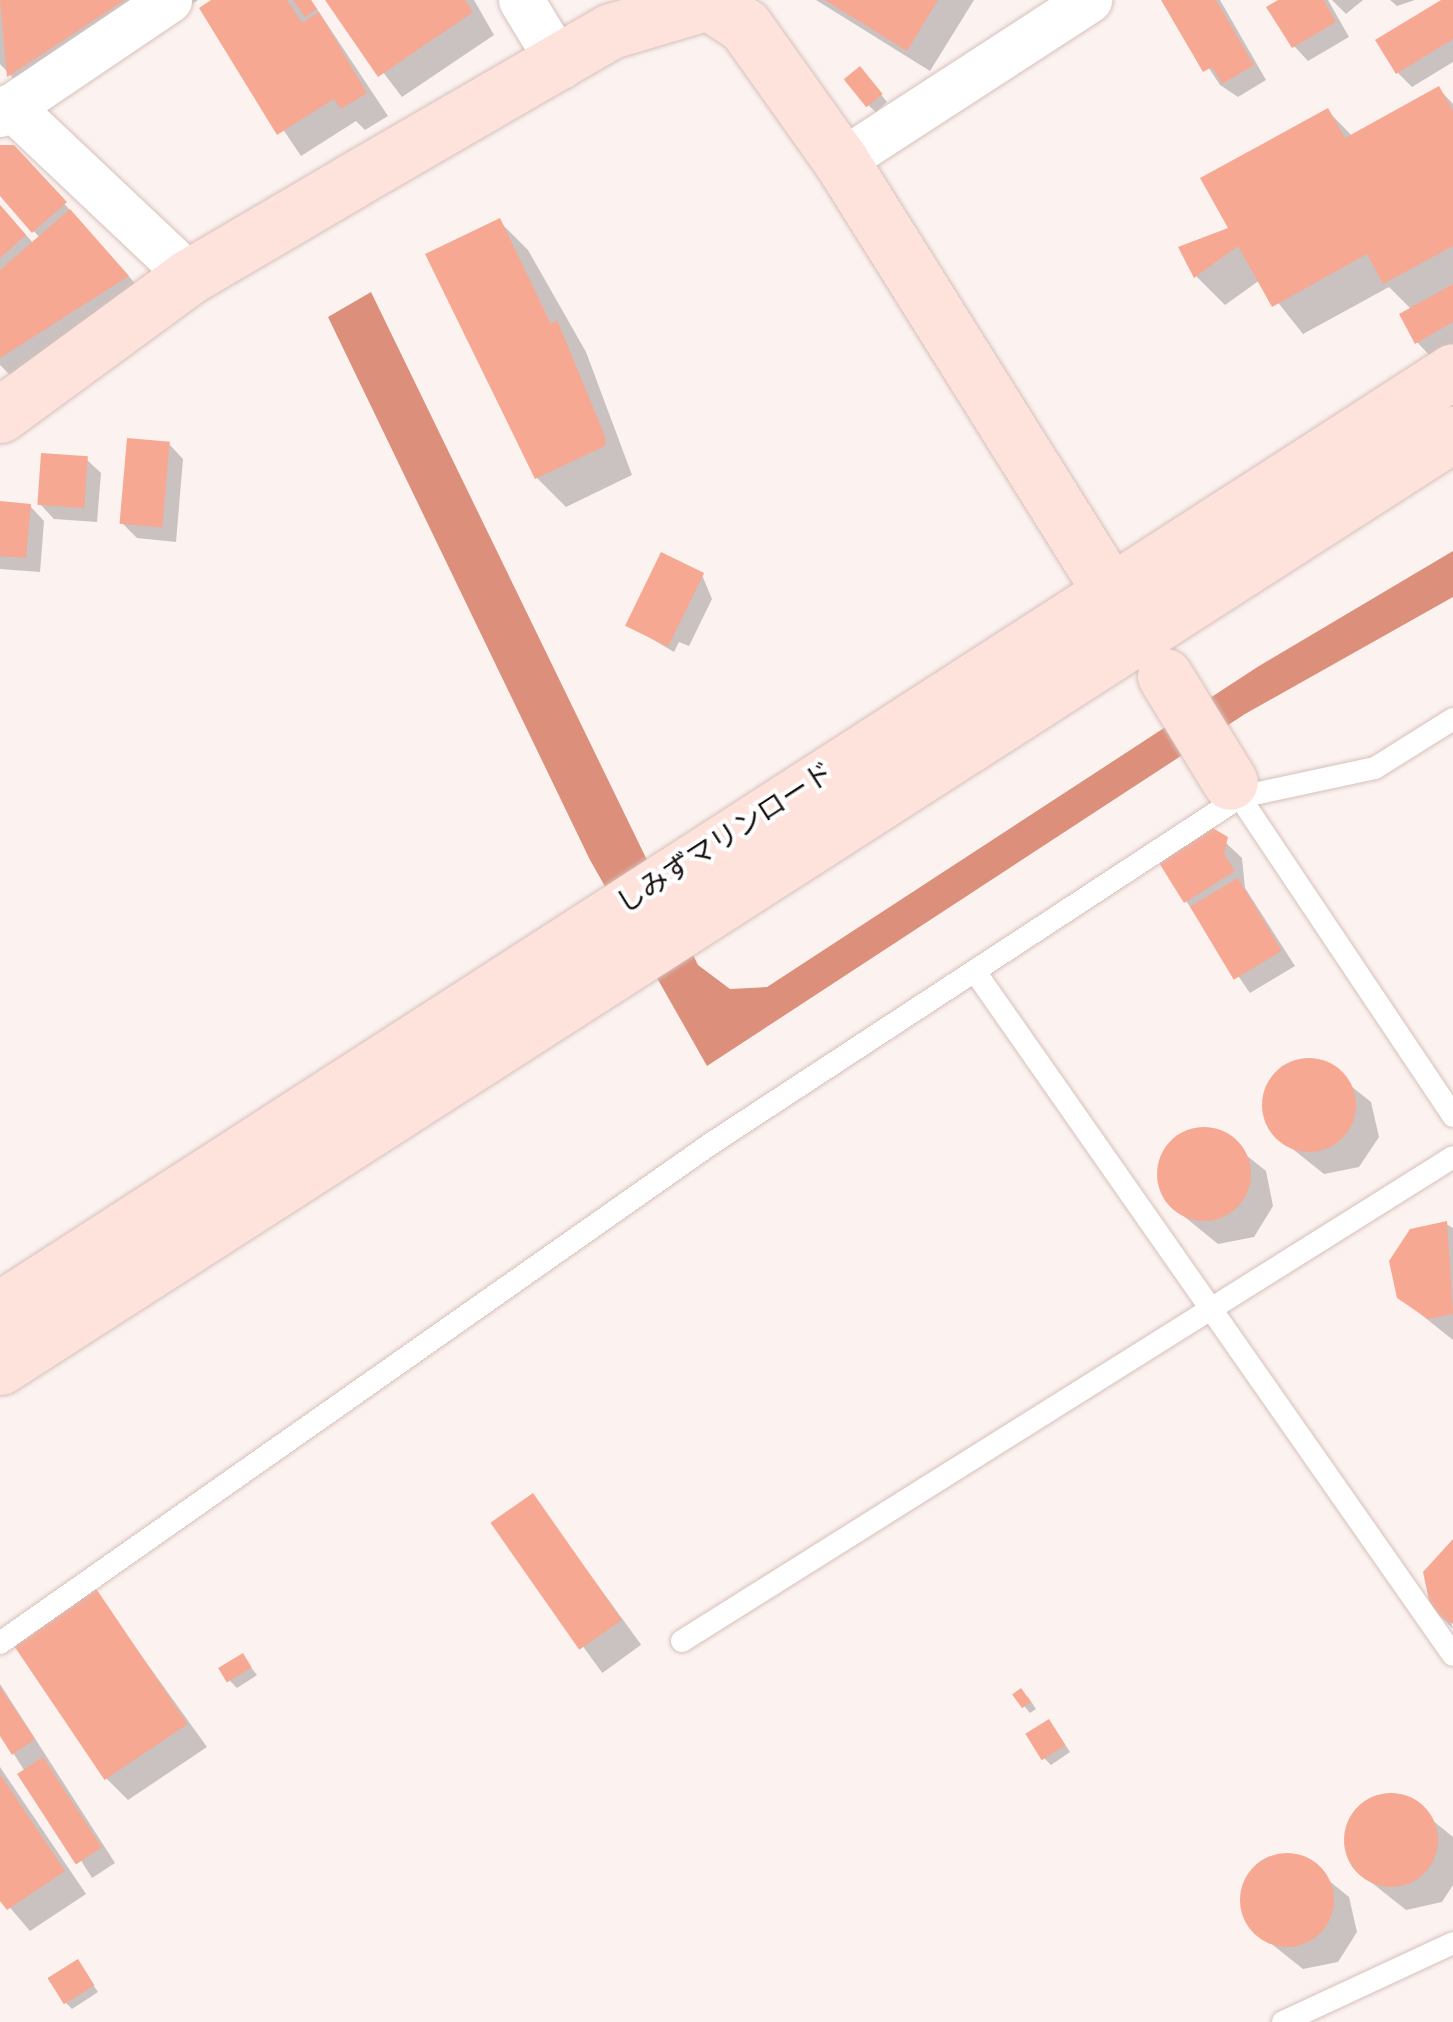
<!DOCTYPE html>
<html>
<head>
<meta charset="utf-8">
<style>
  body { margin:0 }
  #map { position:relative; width:1453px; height:2022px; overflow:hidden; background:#fcf3f1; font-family:"DM Sans","Noto Sans JP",sans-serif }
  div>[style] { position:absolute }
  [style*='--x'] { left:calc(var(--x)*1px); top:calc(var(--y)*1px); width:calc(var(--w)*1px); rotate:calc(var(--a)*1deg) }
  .water>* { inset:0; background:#dc907c }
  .shadow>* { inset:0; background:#0003; transform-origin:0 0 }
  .building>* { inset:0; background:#f7a893; transform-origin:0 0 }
  .round { border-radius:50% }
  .roads { filter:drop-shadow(0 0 2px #d6c0ba) drop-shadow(0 0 2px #d6c0ba) }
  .lane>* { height:22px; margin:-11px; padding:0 11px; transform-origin:11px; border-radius:11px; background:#fff }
  .street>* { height:45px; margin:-22.5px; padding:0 22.5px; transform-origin:22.5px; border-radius:22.5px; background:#fff }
  .secondary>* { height:55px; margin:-27.5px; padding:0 27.5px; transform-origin:27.5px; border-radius:27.5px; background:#fde3dc }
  span { translate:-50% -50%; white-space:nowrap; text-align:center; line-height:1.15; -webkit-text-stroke:8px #fff; paint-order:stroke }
  .street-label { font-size:28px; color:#150e0c }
</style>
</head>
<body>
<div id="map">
  <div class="water">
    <i style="clip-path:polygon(371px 292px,698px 965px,730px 989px,767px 987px,1259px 666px,1453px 551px,1453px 597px,1245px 714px,707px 1066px,590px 860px,328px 317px)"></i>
  </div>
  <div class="shadow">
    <i style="clip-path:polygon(0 0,198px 0,38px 105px,0 64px)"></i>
    <i style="clip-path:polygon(216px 0,311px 0,388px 116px,365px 130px,356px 121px,301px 156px,202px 9px)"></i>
    <i style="clip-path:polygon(328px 0,474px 0,494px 35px,402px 97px)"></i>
    <i style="clip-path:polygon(816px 0,974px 0,930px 71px)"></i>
    <i style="clip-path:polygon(1164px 0,1220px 0,1266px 80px,1238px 97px,1220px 85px)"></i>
    <i style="clip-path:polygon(1283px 0,1328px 0,1349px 37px,1308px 61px,1294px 46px)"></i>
    <i style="clip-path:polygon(1332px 0,1363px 0,1346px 14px)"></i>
    <i style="clip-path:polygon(1390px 0,1415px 0,1397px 6px)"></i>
    <i style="clip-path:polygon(1446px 0,1453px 0,1453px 62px,1412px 87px,1398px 73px)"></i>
    <i style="clip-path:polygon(866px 76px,887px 102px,876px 112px,869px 106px)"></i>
    <i style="clip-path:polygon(1439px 89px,1453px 104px,1453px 345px,1431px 357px,1417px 342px,1412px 310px,1389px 287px,1303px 334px,1260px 280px,1225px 305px,1196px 276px,1328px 111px,1353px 137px)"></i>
    <i style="clip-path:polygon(0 147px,28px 163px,149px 299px,17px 382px,0 365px,0 205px,34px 244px,40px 238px,0 193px)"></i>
    <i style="clip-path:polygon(499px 221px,528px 250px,586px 352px,632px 475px,566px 507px,537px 478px)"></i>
    <i style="clip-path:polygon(169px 444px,183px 459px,176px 542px,137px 538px,122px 523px)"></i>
    <i style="clip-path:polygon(86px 459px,101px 473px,97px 522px,54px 519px,40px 504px)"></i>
    <i style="clip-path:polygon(0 504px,30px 506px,44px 521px,40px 572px,0 569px)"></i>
    <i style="clip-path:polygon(702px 575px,712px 599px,689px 646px,679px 642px,674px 652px,628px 625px)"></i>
    <i style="clip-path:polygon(1209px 827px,1242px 858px,1245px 888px,1295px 966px,1250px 993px,1186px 901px)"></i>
    <i style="clip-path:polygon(1317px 1059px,1371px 1102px,1379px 1137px,1359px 1167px,1324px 1174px,1270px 1131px,1263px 1096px,1282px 1066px)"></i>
    <i style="clip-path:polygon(1212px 1128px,1266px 1171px,1273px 1206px,1254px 1237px,1218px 1244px,1165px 1201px,1158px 1165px,1177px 1135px)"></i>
    <i style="clip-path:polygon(1446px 1224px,1453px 1228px,1453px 1340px,1399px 1297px)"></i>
    <i style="left:533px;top:1496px;width:184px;height:48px;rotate:54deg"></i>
    <i style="clip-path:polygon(1453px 1541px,1450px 1619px,1453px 1629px,1433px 1609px,1426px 1573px)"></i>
    <i style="clip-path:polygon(92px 1587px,207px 1747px,128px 1800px,106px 1778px)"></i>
    <i style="clip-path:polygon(242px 1656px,257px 1675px,237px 1688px,230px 1681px)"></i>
    <i style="clip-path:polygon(0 1684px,115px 1863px,92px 1878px,0 1732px)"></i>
    <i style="clip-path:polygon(1015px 1695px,1028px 1697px,1036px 1709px,1030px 1713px)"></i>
    <i style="clip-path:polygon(1055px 1729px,1070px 1752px,1051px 1765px,1044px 1758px)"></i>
    <i style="clip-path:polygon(0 1767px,86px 1894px,30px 1931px,0 1896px)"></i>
    <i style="clip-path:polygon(1400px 1794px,1453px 1837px,1453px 1885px,1442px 1902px,1406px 1910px,1352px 1867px,1345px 1831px,1365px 1802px)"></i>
    <i style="clip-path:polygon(1296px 1854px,1349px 1897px,1357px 1932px,1338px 1962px,1303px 1969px,1249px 1926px,1241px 1891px,1261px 1861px)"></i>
    <i style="clip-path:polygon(77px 1962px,98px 1992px,72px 2009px,65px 2002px)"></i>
  </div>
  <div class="building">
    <i style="clip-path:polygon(0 0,125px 0,7px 77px)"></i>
    <i style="clip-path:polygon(211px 0,287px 0,302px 23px,319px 12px,367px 93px,341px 109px,334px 99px,277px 135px,199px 8px)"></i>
    <i style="clip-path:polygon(293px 0,311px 0,317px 9px,305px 17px)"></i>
    <i style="clip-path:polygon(325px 0,465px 0,473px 12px,378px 77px)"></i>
    <i style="clip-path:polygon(825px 0,938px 0,907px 51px)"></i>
    <i style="clip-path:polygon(1161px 0,1216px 0,1254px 65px,1222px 84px,1212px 67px,1203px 72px)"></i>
    <i style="clip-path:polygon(1278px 0,1324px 0,1336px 22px,1292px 48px,1266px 7px)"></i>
    <i style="clip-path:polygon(1441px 0,1453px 0,1453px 39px,1396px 74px,1375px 40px)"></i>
    <i style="left:860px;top:66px;width:36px;height:21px;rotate:51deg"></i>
    <i style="clip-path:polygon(1439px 86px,1453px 111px,1453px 246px,1383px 284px,1367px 254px,1272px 307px,1238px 246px,1194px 278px,1178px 247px,1228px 228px,1200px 178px,1328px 108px,1345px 138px)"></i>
    <i style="clip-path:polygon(0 145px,14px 145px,67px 202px,32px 233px,0 196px)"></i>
    <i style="clip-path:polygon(0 205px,26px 235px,0 258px)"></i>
    <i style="clip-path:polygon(70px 209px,129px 276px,0 358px,0 270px)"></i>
    <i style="clip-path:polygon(500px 218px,551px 324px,557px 320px,605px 436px,605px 446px,535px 479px,425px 254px)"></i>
    <i style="clip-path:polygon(1453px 284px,1453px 322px,1415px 344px,1399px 314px)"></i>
    <i style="left:127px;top:438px;width:43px;height:86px;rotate:5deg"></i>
    <i style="left:41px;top:453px;width:47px;height:52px;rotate:4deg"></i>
    <i style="clip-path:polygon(0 501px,31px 504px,26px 558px,0 556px)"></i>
    <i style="left:661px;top:552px;width:48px;height:82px;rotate:26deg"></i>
    <i style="clip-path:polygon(1211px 827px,1228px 837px,1224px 854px,1235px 871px,1184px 903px,1156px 858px)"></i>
    <i style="left:1238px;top:878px;width:85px;height:56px;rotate:59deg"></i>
    <i class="round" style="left:1262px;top:1058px;width:94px;height:94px"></i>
    <i class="round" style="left:1157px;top:1127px;width:94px;height:94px"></i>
    <i style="clip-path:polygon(1447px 1221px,1453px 1314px,1428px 1319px,1397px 1298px,1389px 1261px,1410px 1229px)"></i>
    <i style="left:533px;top:1493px;width:155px;height:52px;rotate:55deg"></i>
    <i style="clip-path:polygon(1453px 1539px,1453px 1624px,1431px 1610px,1423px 1572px)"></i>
    <i style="left:93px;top:1584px;width:169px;height:100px;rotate:56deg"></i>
    <i style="left:243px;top:1653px;width:17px;height:29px;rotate:59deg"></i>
    <i style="clip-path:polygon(0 1687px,35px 1739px,12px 1755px,0 1736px)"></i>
    <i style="left:1021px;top:1688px;width:17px;height:11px;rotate:54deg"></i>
    <i style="left:1049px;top:1719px;width:31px;height:28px;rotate:58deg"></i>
    <i style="left:43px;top:1757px;width:108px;height:31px;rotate:57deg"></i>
    <i style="clip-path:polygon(0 1774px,65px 1871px,7px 1910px,0 1901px)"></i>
    <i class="round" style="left:1344px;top:1793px;width:94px;height:94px"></i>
    <i class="round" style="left:1240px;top:1853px;width:94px;height:94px"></i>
    <i style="left:78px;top:1959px;width:31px;height:36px;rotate:58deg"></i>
  </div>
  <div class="roads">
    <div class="lane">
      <i style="--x:1233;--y:787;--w:396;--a:56.2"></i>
      <i style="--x:976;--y:973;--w:832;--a:55.03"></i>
      <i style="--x:682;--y:1641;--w:910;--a:-32.12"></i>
      <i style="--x:0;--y:1643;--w:870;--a:-35.08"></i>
      <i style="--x:712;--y:1143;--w:631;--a:-33.24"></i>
      <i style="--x:1240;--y:797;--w:138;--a:-12.1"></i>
      <i style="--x:1375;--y:768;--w:92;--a:-32.1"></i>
      <i style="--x:1283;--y:2022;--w:187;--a:-24.9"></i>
    </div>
    <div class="street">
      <i style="--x:521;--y:0;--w:77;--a:58.8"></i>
      <i style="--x:10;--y:106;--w:248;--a:43.4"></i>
      <i style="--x:0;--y:114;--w:204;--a:-34"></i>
      <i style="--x:841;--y:161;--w:296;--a:-33"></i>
    </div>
    <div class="secondary">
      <i style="--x:0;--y:415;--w:235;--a:-36.2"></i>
      <i style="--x:190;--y:276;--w:186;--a:-30.4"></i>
      <i style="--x:350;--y:182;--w:302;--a:-30.1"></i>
      <i style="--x:611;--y:31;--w:101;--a:-16.6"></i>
      <i style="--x:708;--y:2;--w:44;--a:33"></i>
      <i style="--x:745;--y:26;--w:166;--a:54.6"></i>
      <i style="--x:841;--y:161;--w:543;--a:57.95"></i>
      <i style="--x:1165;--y:676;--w:124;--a:58.5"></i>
      <i style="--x:0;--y:1309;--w:1729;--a:-32.84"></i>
      <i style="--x:0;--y:1367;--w:1727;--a:-32.71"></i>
    </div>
  </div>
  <div class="street-label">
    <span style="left:725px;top:838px;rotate:-33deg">しみずマリンロード</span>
  </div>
</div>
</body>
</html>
